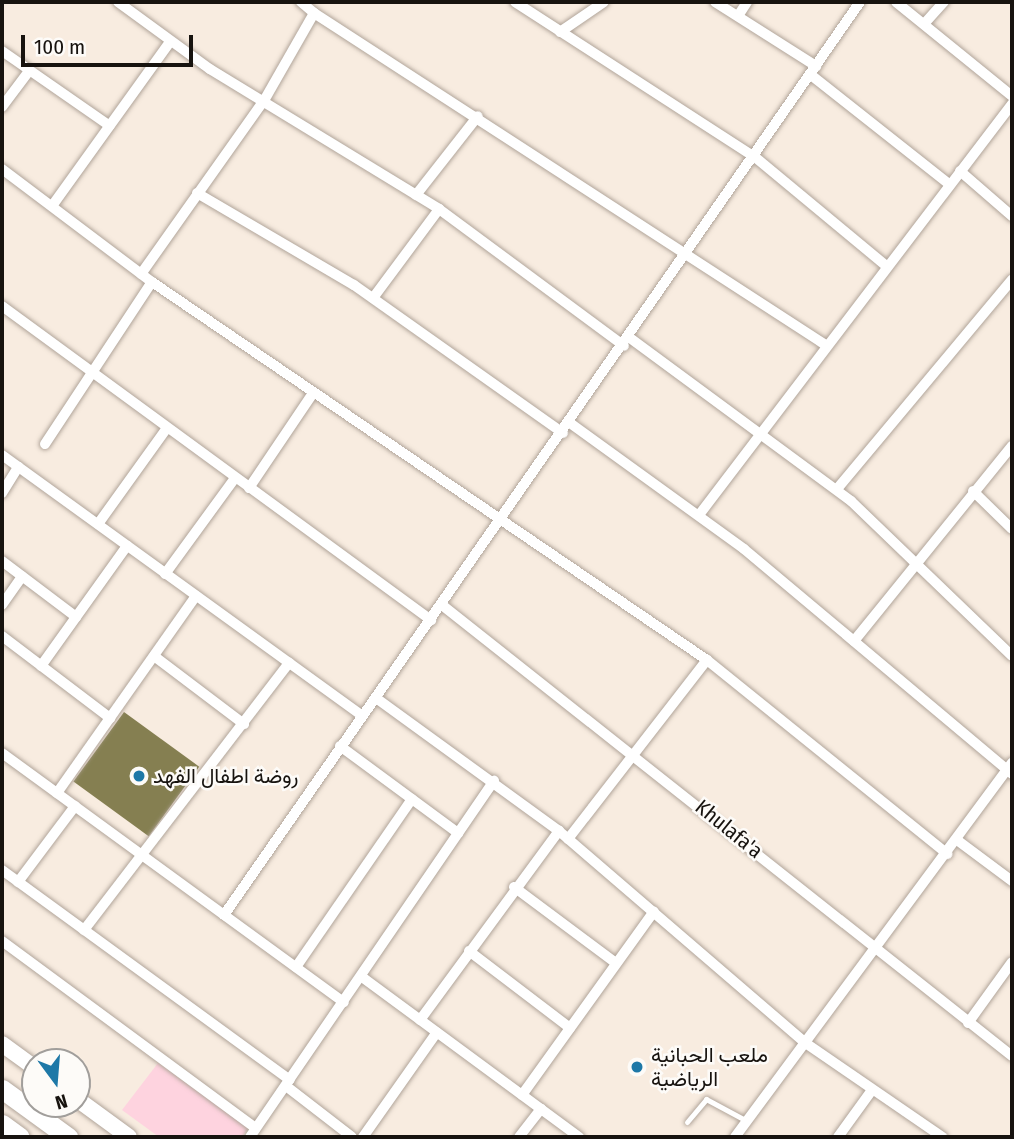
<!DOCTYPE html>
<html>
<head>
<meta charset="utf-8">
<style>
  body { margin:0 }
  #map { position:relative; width:1014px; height:1139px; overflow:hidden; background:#f8ece0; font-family:"Fira Sans Condensed",Vazirmatn,sans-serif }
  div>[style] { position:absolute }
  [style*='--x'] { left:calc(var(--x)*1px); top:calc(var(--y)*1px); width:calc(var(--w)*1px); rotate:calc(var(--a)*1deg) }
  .green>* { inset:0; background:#fed3df }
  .building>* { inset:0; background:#857f51; transform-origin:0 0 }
  .roads { filter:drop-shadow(0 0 2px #b1a59a) drop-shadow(0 0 2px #b1a59a) }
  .service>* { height:5px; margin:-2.5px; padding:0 2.5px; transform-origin:2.5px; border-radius:2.5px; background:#fff }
  .minor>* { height:10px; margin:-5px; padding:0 5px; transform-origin:5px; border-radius:5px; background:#fff }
  .secondary>* { height:16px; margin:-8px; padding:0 8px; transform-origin:8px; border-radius:8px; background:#fff }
  .trunk>* { height:19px; margin:-9.5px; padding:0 9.5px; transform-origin:9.5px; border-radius:9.5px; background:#fff }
  .dots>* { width:19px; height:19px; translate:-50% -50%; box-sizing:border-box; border:4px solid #fdfbf8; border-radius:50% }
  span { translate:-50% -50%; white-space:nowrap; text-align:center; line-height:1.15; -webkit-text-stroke:5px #fdfbf8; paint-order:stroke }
  .poi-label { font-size:21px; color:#17130f }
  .left { translate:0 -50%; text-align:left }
  .street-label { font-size:21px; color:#17130f }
  .frame { position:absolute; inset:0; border:4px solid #17130f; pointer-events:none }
  .north { position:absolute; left:21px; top:1048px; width:70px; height:70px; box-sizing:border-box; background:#fdfbf8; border:2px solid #a19e9b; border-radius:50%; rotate:164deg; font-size:19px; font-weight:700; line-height:28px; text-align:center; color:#17130f }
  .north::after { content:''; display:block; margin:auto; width:24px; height:32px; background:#1e78a7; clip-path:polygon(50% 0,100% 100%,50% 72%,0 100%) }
  .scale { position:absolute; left:21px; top:35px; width:172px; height:32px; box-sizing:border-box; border:4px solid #17130f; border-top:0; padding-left:9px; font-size:21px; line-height:24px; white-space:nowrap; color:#17130f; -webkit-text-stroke:5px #fdfbf8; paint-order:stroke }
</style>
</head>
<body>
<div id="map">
  <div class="green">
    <i style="clip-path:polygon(158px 1063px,248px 1128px,242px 1137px,159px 1137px,122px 1110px)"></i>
  </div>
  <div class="building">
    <i style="left:124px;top:712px;width:93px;height:86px;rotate:36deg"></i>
  </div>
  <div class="roads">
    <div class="service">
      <i style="--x:687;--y:1122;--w:30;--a:-50"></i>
      <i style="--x:706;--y:1099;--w:47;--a:28.2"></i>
    </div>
    <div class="minor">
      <i style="--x:118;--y:2;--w:114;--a:36.1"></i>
      <i style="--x:210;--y:69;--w:268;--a:31.4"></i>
      <i style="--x:439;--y:209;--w:230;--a:36.5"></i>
      <i style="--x:301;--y:2;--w:17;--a:40"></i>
      <i style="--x:515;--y:2;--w:286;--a:32.9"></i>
      <i style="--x:755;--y:157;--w:169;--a:39.7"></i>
      <i style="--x:715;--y:2;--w:120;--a:32.4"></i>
      <i style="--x:896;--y:2;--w:149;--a:39"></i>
      <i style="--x:738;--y:16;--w:17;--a:-57"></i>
      <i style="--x:924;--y:24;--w:30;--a:-48"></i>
      <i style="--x:560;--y:32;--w:53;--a:-34.3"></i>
      <i style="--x:2;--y:51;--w:131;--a:34.8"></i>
      <i style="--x:811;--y:75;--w:176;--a:38.3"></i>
      <i style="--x:2;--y:107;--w:45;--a:-53.1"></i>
      <i style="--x:2;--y:169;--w:188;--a:37"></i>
      <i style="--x:152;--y:282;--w:671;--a:34.26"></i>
      <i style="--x:707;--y:660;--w:309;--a:38.9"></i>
      <i style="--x:960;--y:171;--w:69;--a:40.9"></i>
      <i style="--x:197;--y:193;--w:182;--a:30.4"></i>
      <i style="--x:354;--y:285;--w:256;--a:35.3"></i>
      <i style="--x:416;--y:195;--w:100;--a:-51.9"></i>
      <i style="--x:52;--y:206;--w:202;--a:-54.3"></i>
      <i style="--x:141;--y:274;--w:214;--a:-54.7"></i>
      <i style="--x:265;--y:99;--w:99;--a:-60.3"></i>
      <i style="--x:314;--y:13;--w:608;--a:32.98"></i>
      <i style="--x:373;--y:298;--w:111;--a:-53.4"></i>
      <i style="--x:2;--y:306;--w:532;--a:36.2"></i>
      <i style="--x:630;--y:338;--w:275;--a:36.4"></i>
      <i style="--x:851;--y:501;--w:223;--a:43.9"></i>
      <i style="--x:570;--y:423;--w:215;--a:35.9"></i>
      <i style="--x:744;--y:549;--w:350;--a:40"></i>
      <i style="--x:45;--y:444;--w:194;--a:-56.6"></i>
      <i style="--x:2;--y:455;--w:443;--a:35.9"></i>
      <i style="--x:249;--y:488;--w:115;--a:-56"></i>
      <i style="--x:837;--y:489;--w:273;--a:-50.1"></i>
      <i style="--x:973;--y:491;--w:54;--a:44.3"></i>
      <i style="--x:2;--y:493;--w:31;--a:-58"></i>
      <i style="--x:699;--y:515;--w:517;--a:-52.71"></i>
      <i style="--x:98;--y:524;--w:118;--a:-54.3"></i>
      <i style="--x:2;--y:561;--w:93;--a:37.1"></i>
      <i style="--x:165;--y:574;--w:119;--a:-53.9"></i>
      <i style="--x:2;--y:605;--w:35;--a:-55"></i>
      <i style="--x:442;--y:605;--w:727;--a:38.35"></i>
      <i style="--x:2;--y:636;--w:136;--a:37.2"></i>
      <i style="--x:854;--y:641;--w:251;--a:-51"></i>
      <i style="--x:154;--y:656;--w:113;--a:37.1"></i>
      <i style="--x:41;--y:666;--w:148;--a:-54.4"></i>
      <i style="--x:376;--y:698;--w:226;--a:36"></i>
      <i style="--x:559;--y:831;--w:323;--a:40.7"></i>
      <i style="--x:804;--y:1042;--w:168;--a:34.5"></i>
      <i style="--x:340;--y:746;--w:147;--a:36.4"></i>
      <i style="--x:2;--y:753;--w:423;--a:36.1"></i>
      <i style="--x:57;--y:793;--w:241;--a:-54.8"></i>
      <i style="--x:568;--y:839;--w:227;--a:-52.2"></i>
      <i style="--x:957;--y:840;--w:69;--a:36.7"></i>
      <i style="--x:2;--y:870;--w:356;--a:36.1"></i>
      <i style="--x:18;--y:882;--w:95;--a:-53.1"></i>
      <i style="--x:514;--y:887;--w:127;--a:36.7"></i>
      <i style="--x:224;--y:915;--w:1113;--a:-55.14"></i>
      <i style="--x:84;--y:930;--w:337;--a:-52.5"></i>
      <i style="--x:2;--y:941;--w:315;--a:36.4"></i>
      <i style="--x:469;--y:951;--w:127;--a:37.3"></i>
      <i style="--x:296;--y:967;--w:204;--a:-55.4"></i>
      <i style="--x:362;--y:977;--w:270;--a:36.4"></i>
      <i style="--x:420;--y:1020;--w:235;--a:-53.7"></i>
      <i style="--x:968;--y:1023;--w:75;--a:-54.2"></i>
      <i style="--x:286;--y:1086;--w:83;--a:37.7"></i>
      <i style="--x:522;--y:1095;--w:226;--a:-54.3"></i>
      <i style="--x:250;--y:1137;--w:432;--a:-55.6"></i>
      <i style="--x:363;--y:1137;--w:128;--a:-54.8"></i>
      <i style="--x:519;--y:1137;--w:36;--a:-52"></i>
      <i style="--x:735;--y:1137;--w:466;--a:-53.5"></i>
      <i style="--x:838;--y:1137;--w:58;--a:-54.1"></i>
    </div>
    <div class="secondary">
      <i style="--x:2;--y:1044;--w:41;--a:36"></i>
      <i style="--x:77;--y:1099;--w:64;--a:36.2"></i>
    </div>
    <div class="trunk">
      <i style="--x:2;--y:1089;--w:82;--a:36"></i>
      <i style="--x:2;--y:1124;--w:22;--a:36"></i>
    </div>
  </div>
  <div class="dots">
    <i style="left:139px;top:776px;background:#1e78a7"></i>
    <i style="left:637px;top:1067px;background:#1e78a7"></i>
  </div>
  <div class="poi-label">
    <span class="left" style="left:153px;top:776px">روضة اطفال الفهد</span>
    <span class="left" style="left:651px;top:1067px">ملعب الحبانية<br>الرياضية</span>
  </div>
  <div class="street-label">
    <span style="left:729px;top:829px;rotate:39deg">Khulafa'a</span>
  </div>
  <div class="frame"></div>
  <div class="north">N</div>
  <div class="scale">100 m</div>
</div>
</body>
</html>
